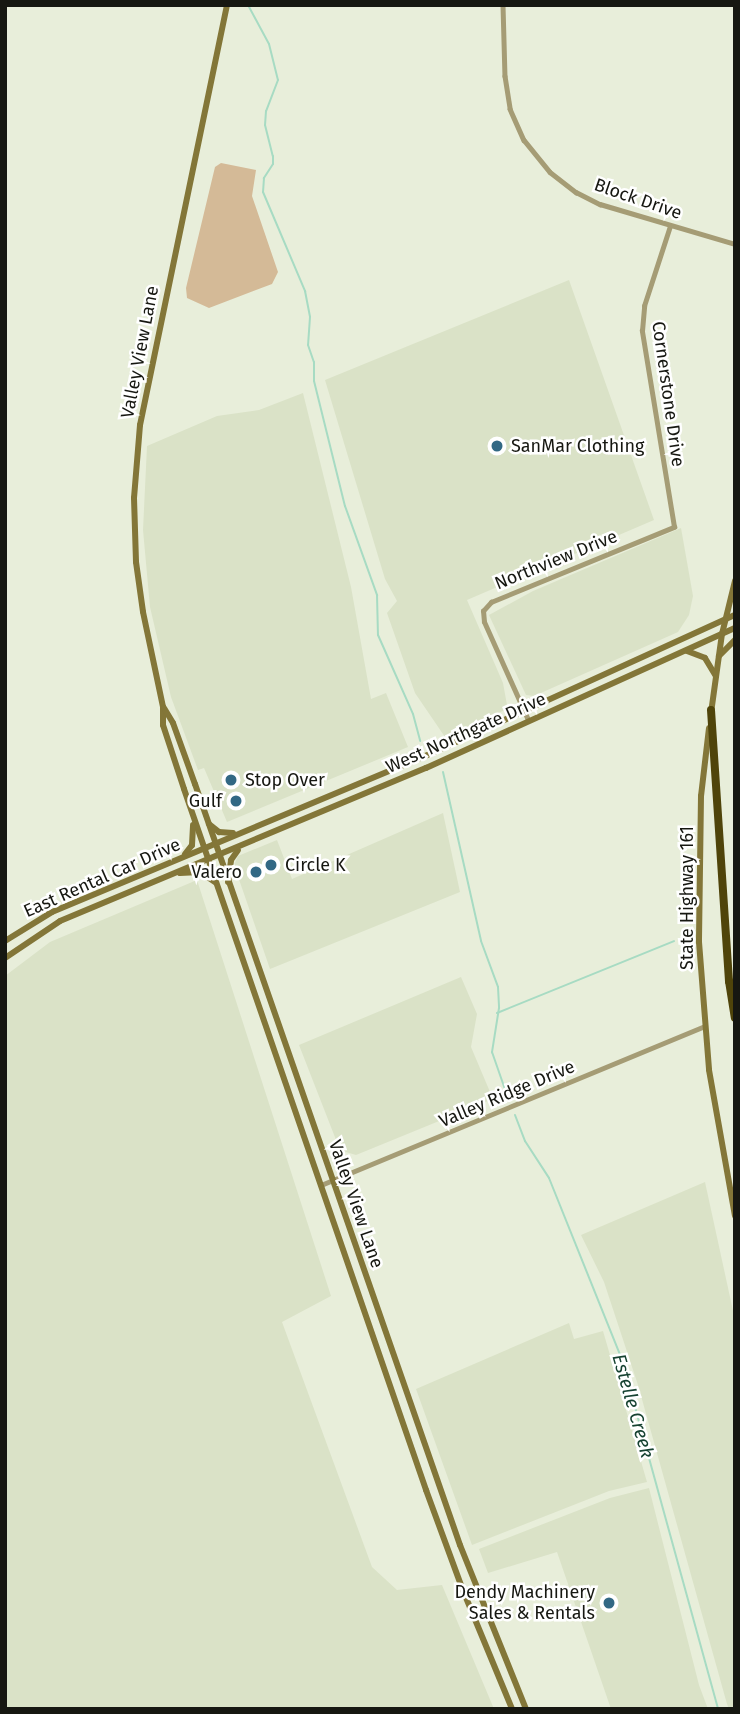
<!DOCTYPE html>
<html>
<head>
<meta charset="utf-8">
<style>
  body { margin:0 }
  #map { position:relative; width:740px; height:1714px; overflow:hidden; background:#e8eeda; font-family:"Fira Sans",sans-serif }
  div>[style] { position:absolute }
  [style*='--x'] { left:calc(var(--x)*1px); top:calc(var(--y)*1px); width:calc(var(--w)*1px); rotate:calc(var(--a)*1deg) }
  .built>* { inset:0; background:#dae2c7 }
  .green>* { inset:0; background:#d4ba97 }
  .stream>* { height:2px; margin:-1px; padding:0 1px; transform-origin:1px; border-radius:1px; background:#a7dbc3 }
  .street>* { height:4.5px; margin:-2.25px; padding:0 2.25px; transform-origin:2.25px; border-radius:2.25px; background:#a59c75 }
  .secondary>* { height:6px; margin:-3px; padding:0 3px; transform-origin:3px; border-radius:3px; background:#837638 }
  .highway>* { height:8px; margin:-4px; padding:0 4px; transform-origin:4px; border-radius:4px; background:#4f440a }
  .dots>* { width:19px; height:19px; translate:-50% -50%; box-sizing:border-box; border:4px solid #fff; border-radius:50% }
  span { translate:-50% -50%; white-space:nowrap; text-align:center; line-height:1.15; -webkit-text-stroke:5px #fff; paint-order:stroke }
  .street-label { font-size:18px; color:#161711 }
  .poi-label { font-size:18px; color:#161711 }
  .left { translate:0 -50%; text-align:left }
  .right { translate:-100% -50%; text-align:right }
  .water-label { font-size:19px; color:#164231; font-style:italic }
  .frame { position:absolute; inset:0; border:7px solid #161711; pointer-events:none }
</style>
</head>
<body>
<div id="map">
  <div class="built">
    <i style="clip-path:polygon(569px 280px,654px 520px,467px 600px,503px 683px,507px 705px,505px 710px,445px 737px,415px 693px,387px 613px,397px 601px,385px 579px,325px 380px)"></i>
    <i style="clip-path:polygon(303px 393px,351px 587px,371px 699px,386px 693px,408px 747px,227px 822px,204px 768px,198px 770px,171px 697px,150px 607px,143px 530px,147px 446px,217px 416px,259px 410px)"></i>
    <i style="clip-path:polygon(681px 528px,693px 596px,689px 615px,678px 632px,534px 696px,526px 695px,489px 615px,533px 591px)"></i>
    <i style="clip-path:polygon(443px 813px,460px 892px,270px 969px,234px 865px,238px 856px,277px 840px,292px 879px)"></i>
    <i style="clip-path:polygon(197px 880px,331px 1296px,282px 1322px,372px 1567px,397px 1590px,442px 1585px,494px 1709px,5px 1709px,5px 976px,50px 942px)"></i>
    <i style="clip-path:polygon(461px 977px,477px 1014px,471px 1047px,493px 1099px,356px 1155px,346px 1152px,338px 1145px,299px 1045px)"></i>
    <i style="clip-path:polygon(705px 1182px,735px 1320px,735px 1709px,729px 1709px,727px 1704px,638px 1385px,604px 1282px,581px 1235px)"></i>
    <i style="clip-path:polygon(569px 1323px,574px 1339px,603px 1331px,647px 1482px,609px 1491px,472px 1545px,416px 1389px)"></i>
    <i style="clip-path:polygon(649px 1488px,699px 1685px,708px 1709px,611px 1709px,557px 1552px,488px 1573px,479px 1549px,610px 1498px)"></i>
  </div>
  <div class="green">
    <i style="clip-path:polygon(221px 163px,256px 170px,252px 196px,278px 272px,272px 284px,209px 308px,187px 298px,186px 288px,215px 167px)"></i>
  </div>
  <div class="stream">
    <i style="--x:248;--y:5;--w:44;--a:61.7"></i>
    <i style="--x:269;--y:44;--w:37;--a:76"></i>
    <i style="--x:278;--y:80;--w:33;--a:111"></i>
    <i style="--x:266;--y:111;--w:14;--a:94"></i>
    <i style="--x:265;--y:125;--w:32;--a:76"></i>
    <i style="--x:273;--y:156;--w:8;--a:90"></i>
    <i style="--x:273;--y:164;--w:17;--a:123"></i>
    <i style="--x:264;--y:178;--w:14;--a:94"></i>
    <i style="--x:263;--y:192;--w:108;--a:67"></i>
    <i style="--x:305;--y:291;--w:26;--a:79"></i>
    <i style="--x:310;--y:317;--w:28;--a:94"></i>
    <i style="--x:308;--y:345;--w:18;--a:71"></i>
    <i style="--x:314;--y:362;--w:19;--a:90"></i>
    <i style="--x:314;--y:381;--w:129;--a:76.1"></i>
    <i style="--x:345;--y:506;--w:95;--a:70.2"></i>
    <i style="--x:377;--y:595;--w:40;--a:88.6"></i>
    <i style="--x:378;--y:635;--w:86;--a:66.1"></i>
    <i style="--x:413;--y:714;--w:28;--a:75"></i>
    <i style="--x:443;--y:772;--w:173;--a:77.3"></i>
    <i style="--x:481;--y:941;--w:49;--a:69.7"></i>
    <i style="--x:498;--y:987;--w:21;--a:87"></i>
    <i style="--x:499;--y:1008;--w:45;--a:99"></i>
    <i style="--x:492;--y:1052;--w:49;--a:70.8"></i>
    <i style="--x:497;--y:1013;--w:191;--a:-22.1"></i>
    <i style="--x:515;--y:1115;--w:28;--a:69"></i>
    <i style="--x:525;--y:1141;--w:44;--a:57"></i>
    <i style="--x:549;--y:1178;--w:196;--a:68.1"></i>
    <i style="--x:622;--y:1360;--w:362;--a:74.6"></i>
  </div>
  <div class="street">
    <i style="--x:503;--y:5;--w:71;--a:88.4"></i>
    <i style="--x:505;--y:76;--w:33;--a:81"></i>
    <i style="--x:510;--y:109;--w:34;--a:66"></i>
    <i style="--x:524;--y:140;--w:41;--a:50.9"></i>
    <i style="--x:550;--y:172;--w:33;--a:38"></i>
    <i style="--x:576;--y:192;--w:27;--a:27"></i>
    <i style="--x:600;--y:204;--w:141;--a:16.5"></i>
    <i style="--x:528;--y:720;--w:107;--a:-114.2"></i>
    <i style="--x:484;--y:622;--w:11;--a:-95"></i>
    <i style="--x:483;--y:611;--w:12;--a:-48"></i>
    <i style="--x:491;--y:602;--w:198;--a:-22.3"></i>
    <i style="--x:674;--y:527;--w:199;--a:-99.3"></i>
    <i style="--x:642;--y:331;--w:25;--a:-85"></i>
    <i style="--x:644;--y:306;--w:84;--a:-72"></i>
    <i style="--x:321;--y:1185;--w:415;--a:-22.5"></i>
  </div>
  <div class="secondary">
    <i style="--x:227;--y:5;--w:429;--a:101.7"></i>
    <i style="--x:140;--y:425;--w:73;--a:94.7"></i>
    <i style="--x:134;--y:498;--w:64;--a:88.2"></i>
    <i style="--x:136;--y:562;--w:50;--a:82"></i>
    <i style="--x:143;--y:612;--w:97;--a:78.1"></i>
    <i style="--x:163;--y:707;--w:18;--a:90"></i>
    <i style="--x:163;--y:725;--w:67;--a:71.8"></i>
    <i style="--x:184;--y:789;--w:742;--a:70.95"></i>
    <i style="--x:426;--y:1490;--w:104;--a:69.8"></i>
    <i style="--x:462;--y:1588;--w:131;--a:67.5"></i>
    <i style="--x:687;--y:651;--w:19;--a:21"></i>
    <i style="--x:705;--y:658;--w:21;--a:59"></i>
    <i style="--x:719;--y:656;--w:23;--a:-45"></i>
    <i style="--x:164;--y:708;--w:17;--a:59"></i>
    <i style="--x:173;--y:723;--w:65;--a:70.2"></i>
    <i style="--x:195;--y:784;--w:806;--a:70.8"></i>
    <i style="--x:460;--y:1545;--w:177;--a:68.1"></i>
    <i style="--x:711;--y:713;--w:80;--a:-82.1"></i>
    <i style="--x:722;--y:634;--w:55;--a:-76.2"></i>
    <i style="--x:709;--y:728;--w:68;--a:96.7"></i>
    <i style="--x:701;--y:796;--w:146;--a:90.8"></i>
    <i style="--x:699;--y:942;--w:128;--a:85.5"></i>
    <i style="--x:709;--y:1070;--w:148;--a:79.9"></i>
    <i style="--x:209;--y:824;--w:13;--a:39"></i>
    <i style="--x:219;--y:832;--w:14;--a:4"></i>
    <i style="--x:185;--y:854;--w:11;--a:-52"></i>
    <i style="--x:192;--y:845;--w:20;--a:-87"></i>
    <i style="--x:180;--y:873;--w:20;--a:-3"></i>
    <i style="--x:200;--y:872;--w:18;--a:34"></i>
    <i style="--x:228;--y:882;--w:22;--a:-82"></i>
    <i style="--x:231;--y:860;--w:12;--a:-55"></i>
    <i style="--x:5;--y:941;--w:55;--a:-31.7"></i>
    <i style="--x:52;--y:912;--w:414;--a:-22.7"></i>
    <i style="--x:434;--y:752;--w:331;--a:-24.5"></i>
    <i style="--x:5;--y:958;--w:66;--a:-33.9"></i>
    <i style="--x:60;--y:921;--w:397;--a:-22.7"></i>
    <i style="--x:426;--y:768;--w:339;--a:-24.4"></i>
  </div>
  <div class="highway">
    <i style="--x:711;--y:710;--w:272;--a:86.2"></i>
    <i style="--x:729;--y:981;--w:37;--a:81"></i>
  </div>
  <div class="dots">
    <i style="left:497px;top:446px;background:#326884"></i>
    <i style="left:231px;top:780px;background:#326884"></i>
    <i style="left:236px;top:801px;background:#326884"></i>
    <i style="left:271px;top:865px;background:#326884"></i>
    <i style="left:256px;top:872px;background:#326884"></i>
    <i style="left:609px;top:1603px;background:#326884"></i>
  </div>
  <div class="street-label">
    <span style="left:638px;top:199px;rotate:19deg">Block Drive</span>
    <span style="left:140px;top:352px;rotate:-79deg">Valley View Lane</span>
    <span style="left:668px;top:394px;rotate:82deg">Cornerstone Drive</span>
    <span style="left:556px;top:560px;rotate:-22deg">Northview Drive</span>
    <span style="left:466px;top:733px;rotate:-24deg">West Northgate Drive</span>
    <span style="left:102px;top:878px;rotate:-24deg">East Rental Car Drive</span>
    <span style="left:687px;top:898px;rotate:-90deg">State Highway 161</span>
    <span style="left:507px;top:1094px;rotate:-23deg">Valley Ridge Drive</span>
    <span style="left:356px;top:1204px;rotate:71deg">Valley View Lane</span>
  </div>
  <div class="poi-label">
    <span class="left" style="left:511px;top:446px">SanMar Clothing</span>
    <span class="left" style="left:245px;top:780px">Stop Over</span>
    <span class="right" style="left:222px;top:801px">Gulf</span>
    <span class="left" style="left:285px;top:865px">Circle K</span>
    <span class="right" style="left:242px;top:872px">Valero</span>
    <span class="right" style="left:595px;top:1603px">Dendy Machinery<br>Sales &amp; Rentals</span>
  </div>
  <div class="water-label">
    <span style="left:633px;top:1406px;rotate:74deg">Estelle Creek</span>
  </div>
  <div class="frame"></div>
</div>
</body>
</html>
